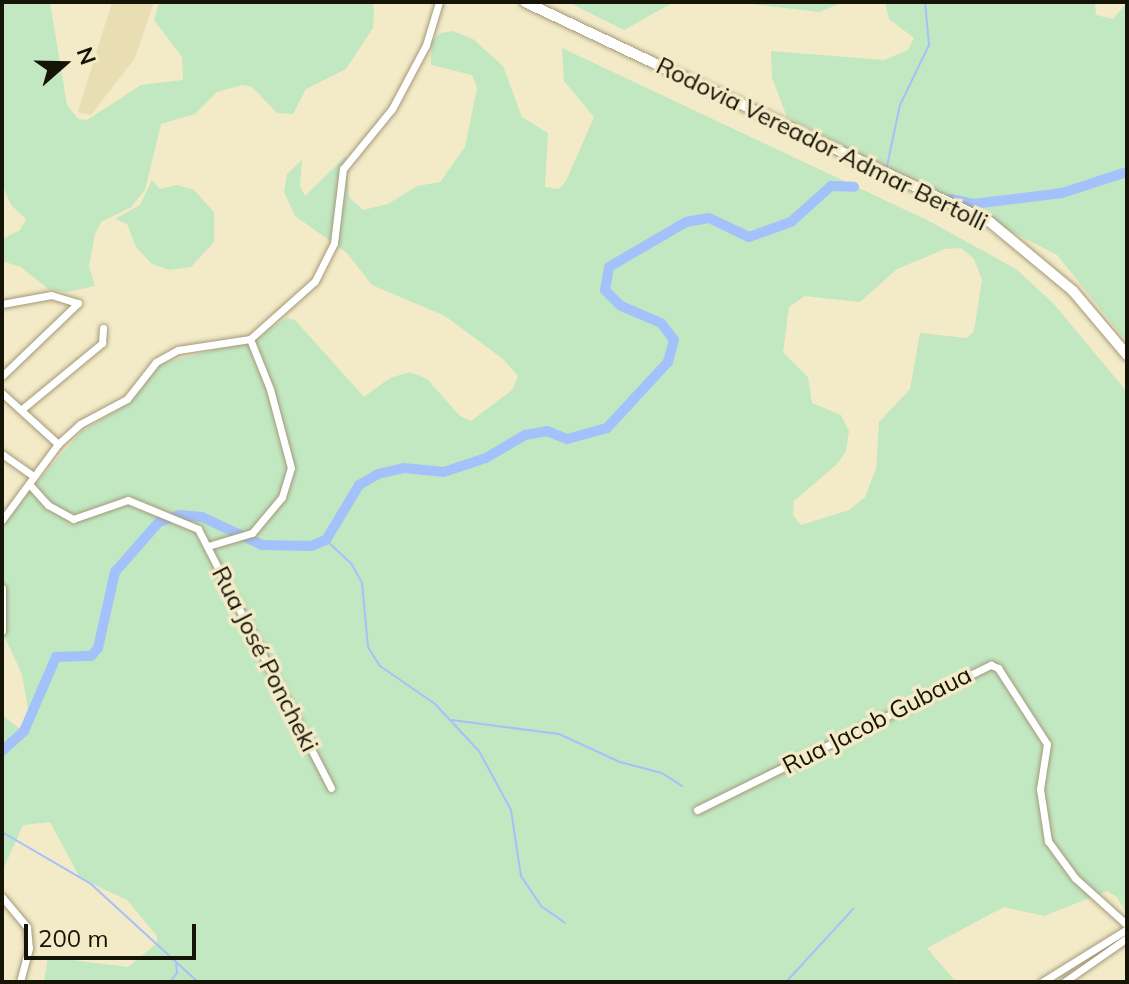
<!DOCTYPE html>
<html>
<head>
<meta charset="utf-8">
<style>
  body { margin:0 }
  #map { position:relative; width:1129px; height:984px; overflow:hidden; background:#f3eac7; font-family:Mulish,sans-serif }
  div>[style] { position:absolute }
  [style*='--x'] { left:calc(var(--x)*1px); top:calc(var(--y)*1px); width:calc(var(--w)*1px); rotate:calc(var(--a)*1deg) }
  .built>* { inset:0; background:#e9ddb4 }
  .green>* { inset:0; background:#c2e8c2 }
  .stream>* { height:2px; margin:-1px; padding:0 1px; transform-origin:1px; border-radius:1px; background:#a3c2fb }
  .river>* { height:10px; margin:-5px; padding:0 5px; transform-origin:5px; border-radius:5px; background:#a3c2fb }
  .roads { filter:drop-shadow(0 0 2px #a39a7a) drop-shadow(0 0 2px #a39a7a) }
  .minor>* { height:7px; margin:-3.5px; padding:0 3.5px; transform-origin:3.5px; border-radius:3.5px; background:#fff }
  .highway>* { height:10px; margin:-5px; padding:0 5px; transform-origin:5px; border-radius:5px; background:#fff }
  span { translate:-50% -50%; white-space:nowrap; text-align:center; line-height:1.15; -webkit-text-stroke:7px #f3eac7; paint-order:stroke }
  .street-label { font-size:24px; color:#161307 }
  .frame { position:absolute; inset:0; border:4px solid #161307; pointer-events:none }
  .north { position:absolute; left:24px; top:24px; width:80px; height:80px; -webkit-text-stroke:6px #f3eac7; paint-order:stroke; rotate:70deg; font-size:22px; font-weight:700; line-height:32px; text-align:center; color:#161307 }
  .north::after { content:''; display:block; margin:auto; width:28px; height:36px; background:#161307; clip-path:polygon(50% 0,100% 100%,50% 72%,0 100%) }
  .scale { position:absolute; left:24px; top:924px; width:172px; height:36px; box-sizing:border-box; border:4px solid #161307; border-top:0; padding-left:10px; font-size:24px; line-height:28px; white-space:nowrap; color:#161307; -webkit-text-stroke:6px #f3eac7; paint-order:stroke }
</style>
</head>
<body>
<div id="map">
  <div class="built">
    <i style="clip-path:polygon(112px 2px,154px 2px,135px 58px,91px 115px,78px 112px)"></i>
  </div>
  <div class="green">
    <i style="clip-path:polygon(2px 2px,50px 2px,67px 105px,78px 119px,87px 120px,141px 85px,183px 80px,182px 57px,154px 20px,159px 2px,373px 2px,374px 14px,373px 28px,346px 69px,306px 89px,293px 114px,277px 113px,252px 87px,242px 85px,217px 92px,195px 114px,161px 124px,145px 190px,131px 207px,101px 222px,95px 234px,89px 267px,95px 286px,67px 292px,48px 289px,21px 267px,2px 261px,2px 239px,20px 230px,26px 219px,11px 205px,3px 186px)"></i>
    <i style="clip-path:polygon(568px 2px,674px 2px,624px 30px)"></i>
    <i style="clip-path:polygon(735px 2px,844px 2px,819px 12px)"></i>
    <i style="clip-path:polygon(885px 2px,1095px 2px,1096px 15px,1113px 19px,1127px 3px,1127px 342px,1057px 255px,787px 117px,772px 78px,771px 51px,884px 60px,908px 50px,914px 38px,889px 19px)"></i>
    <i style="clip-path:polygon(evenodd,453px 31px,473px 39px,503px 66px,522px 117px,548px 133px,545px 187px,559px 189px,566px 181px,594px 117px,564px 81px,562px 48px,929px 221px,1016px 269px,1053px 303px,1127px 392px,1127px 914px,1117px 897px,1107px 891px,1044px 916px,1004px 907px,927px 948px,956px 982px,44px 982px,48px 957px,128px 967px,157px 943px,157px 936px,127px 900px,80px 878px,50px 822px,23px 825px,2px 872px,2px 715px,25px 733px,30px 721px,22px 674px,5px 638px,2px 522px,82px 431px,128px 404px,162px 363px,255px 340px,286px 318px,295px 320px,364px 397px,390px 378px,410px 372px,427px 379px,460px 416px,471px 421px,512px 390px,518px 376px,503px 359px,445px 316px,372px 285px,347px 253px,295px 216px,284px 192px,287px 174px,302px 160px,300px 186px,305px 196px,346px 156px,349px 197px,363px 210px,388px 204px,417px 186px,440px 182px,465px 147px,477px 88px,472px 75px,431px 65px,431px 42px,441px 33px,453px 31px,961px 248px,974px 259px,982px 280px,974px 331px,967px 338px,920px 333px,910px 389px,879px 422px,876px 469px,865px 497px,849px 510px,801px 525px,793px 515px,794px 501px,837px 464px,846px 451px,849px 431px,841px 415px,812px 403px,808px 377px,783px 352px,789px 307px,805px 296px,860px 302px,897px 269px,945px 249px,961px 248px)"></i>
    <i style="clip-path:polygon(152px 180px,160px 189px,177px 185px,194px 190px,214px 212px,214px 242px,191px 267px,169px 270px,152px 264px,136px 247px,127px 224px,115px 219px,140px 205px)"></i>
  </div>
  <div class="stream">
    <i style="--x:887;--y:166;--w:62;--a:-78"></i>
    <i style="--x:900;--y:105;--w:67;--a:-64.2"></i>
    <i style="--x:929;--y:45;--w:43;--a:-95.3"></i>
    <i style="--x:326;--y:540;--w:34;--a:43"></i>
    <i style="--x:351;--y:563;--w:23;--a:61"></i>
    <i style="--x:362;--y:583;--w:64;--a:84.6"></i>
    <i style="--x:368;--y:647;--w:22;--a:58"></i>
    <i style="--x:380;--y:666;--w:67;--a:34.6"></i>
    <i style="--x:435;--y:704;--w:64;--a:46.9"></i>
    <i style="--x:479;--y:751;--w:67;--a:61.5"></i>
    <i style="--x:511;--y:810;--w:67;--a:81.4"></i>
    <i style="--x:521;--y:876;--w:36;--a:56"></i>
    <i style="--x:541;--y:906;--w:29;--a:35"></i>
    <i style="--x:452;--y:720;--w:108;--a:7.5"></i>
    <i style="--x:559;--y:734;--w:67;--a:24.7"></i>
    <i style="--x:620;--y:762;--w:43;--a:14.7"></i>
    <i style="--x:662;--y:773;--w:24;--a:33"></i>
    <i style="--x:2;--y:832;--w:103;--a:30.3"></i>
    <i style="--x:91;--y:884;--w:145;--a:42.5"></i>
    <i style="--x:170;--y:982;--w:11;--a:-52"></i>
    <i style="--x:177;--y:973;--w:9;--a:-96"></i>
    <i style="--x:786;--y:982;--w:100;--a:-47.4"></i>
  </div>
  <div class="river">
    <i style="--x:950;--y:199;--w:24;--a:12"></i>
    <i style="--x:973;--y:204;--w:90;--a:-7"></i>
    <i style="--x:1062;--y:193;--w:68;--a:-17.9"></i>
    <i style="--x:2;--y:751;--w:30;--a:-42"></i>
    <i style="--x:24;--y:731;--w:81;--a:-66.6"></i>
    <i style="--x:56;--y:657;--w:35;--a:-2"></i>
    <i style="--x:91;--y:656;--w:11;--a:-49"></i>
    <i style="--x:98;--y:648;--w:78;--a:-77.4"></i>
    <i style="--x:115;--y:572;--w:67;--a:-48.7"></i>
    <i style="--x:159;--y:522;--w:21;--a:-19"></i>
    <i style="--x:179;--y:515;--w:23;--a:5"></i>
    <i style="--x:202;--y:517;--w:66;--a:25"></i>
    <i style="--x:262;--y:545;--w:49;--a:1.2"></i>
    <i style="--x:311;--y:546;--w:16;--a:-22"></i>
    <i style="--x:326;--y:540;--w:64;--a:-59"></i>
    <i style="--x:359;--y:485;--w:22;--a:-30"></i>
    <i style="--x:378;--y:474;--w:27;--a:-13"></i>
    <i style="--x:404;--y:468;--w:40;--a:5.7"></i>
    <i style="--x:444;--y:472;--w:44;--a:-18.4"></i>
    <i style="--x:486;--y:458;--w:45;--a:-30.5"></i>
    <i style="--x:525;--y:435;--w:22;--a:-10"></i>
    <i style="--x:547;--y:431;--w:22;--a:22"></i>
    <i style="--x:567;--y:439;--w:41;--a:-15.4"></i>
    <i style="--x:607;--y:428;--w:90;--a:-47.3"></i>
    <i style="--x:668;--y:362;--w:23;--a:-75"></i>
    <i style="--x:674;--y:340;--w:21;--a:-127"></i>
    <i style="--x:661;--y:323;--w:43;--a:-157"></i>
    <i style="--x:621;--y:306;--w:23;--a:-135"></i>
    <i style="--x:605;--y:290;--w:23;--a:-80"></i>
    <i style="--x:609;--y:267;--w:89;--a:-30.3"></i>
    <i style="--x:686;--y:222;--w:23;--a:-10"></i>
    <i style="--x:709;--y:218;--w:44;--a:25.4"></i>
    <i style="--x:749;--y:237;--w:45;--a:-19.7"></i>
    <i style="--x:791;--y:222;--w:54;--a:-42"></i>
    <i style="--x:831;--y:186;--w:23;--a:2"></i>
  </div>
  <div class="roads">
    <div class="minor">
      <i style="--x:2;--y:304;--w:50;--a:-10.4"></i>
      <i style="--x:51;--y:295;--w:28;--a:17"></i>
      <i style="--x:78;--y:303;--w:105;--a:136.2"></i>
      <i style="--x:2;--y:393;--w:76;--a:42.3"></i>
      <i style="--x:22;--y:409;--w:104;--a:-39.5"></i>
      <i style="--x:102;--y:343;--w:15;--a:-86"></i>
      <i style="--x:2;--y:454;--w:38;--a:35"></i>
      <i style="--x:30;--y:485;--w:27;--a:48"></i>
      <i style="--x:48;--y:505;--w:29;--a:29"></i>
      <i style="--x:73;--y:519;--w:58;--a:-19.1"></i>
      <i style="--x:128;--y:500;--w:76;--a:22.5"></i>
      <i style="--x:198;--y:529;--w:291;--a:62.8"></i>
      <i style="--x:2;--y:520;--w:94;--a:-53.6"></i>
      <i style="--x:58;--y:444;--w:30;--a:-42"></i>
      <i style="--x:80;--y:424;--w:53;--a:-28"></i>
      <i style="--x:127;--y:399;--w:47;--a:-51.9"></i>
      <i style="--x:156;--y:362;--w:25;--a:-29"></i>
      <i style="--x:178;--y:350;--w:73;--a:-8.7"></i>
      <i style="--x:250;--y:339;--w:87;--a:-41.7"></i>
      <i style="--x:315;--y:281;--w:42;--a:-63.4"></i>
      <i style="--x:334;--y:243;--w:75;--a:-83.1"></i>
      <i style="--x:343;--y:169;--w:77;--a:-50.8"></i>
      <i style="--x:392;--y:109;--w:72;--a:-62"></i>
      <i style="--x:426;--y:45;--w:45;--a:-73.2"></i>
      <i style="--x:208;--y:546;--w:46;--a:-16.5"></i>
      <i style="--x:252;--y:533;--w:47;--a:-50.2"></i>
      <i style="--x:282;--y:497;--w:30;--a:-73"></i>
      <i style="--x:291;--y:468;--w:82;--a:-104.9"></i>
      <i style="--x:270;--y:389;--w:54;--a:-111.8"></i>
      <i style="--x:2;--y:588;--w:43;--a:90"></i>
      <i style="--x:697;--y:810;--w:328;--a:-26.3"></i>
      <i style="--x:991;--y:665;--w:8;--a:23"></i>
      <i style="--x:998;--y:668;--w:90;--a:57.2"></i>
      <i style="--x:1047;--y:744;--w:46;--a:98.8"></i>
      <i style="--x:1040;--y:789;--w:53;--a:81.3"></i>
      <i style="--x:1048;--y:841;--w:46;--a:53.9"></i>
      <i style="--x:1075;--y:878;--w:70;--a:42.1"></i>
      <i style="--x:2;--y:897;--w:39;--a:50"></i>
      <i style="--x:27;--y:927;--w:21;--a:85"></i>
      <i style="--x:29;--y:948;--w:35;--a:105"></i>
      <i style="--x:1042;--y:982;--w:100;--a:-31.9"></i>
      <i style="--x:1064;--y:982;--w:77;--a:-34.9"></i>
    </div>
    <div class="highway">
      <i style="--x:525;--y:2;--w:514;--a:25.32"></i>
      <i style="--x:990;--y:222;--w:108;--a:39.7"></i>
      <i style="--x:1073;--y:291;--w:84;--a:49.8"></i>
    </div>
  </div>
  <div class="street-label">
    <span style="left:822px;top:144px;rotate:26deg">Rodovia Vereador Admar Bertolli</span>
    <span style="left:265px;top:659px;rotate:63deg">Rua José Poncheki</span>
    <span style="left:877px;top:720px;rotate:-27deg">Rua Jacob Gubaua</span>
  </div>
  <div class="frame"></div>
  <div class="north">N</div>
  <div class="scale">200 m</div>
</div>
</body>
</html>
